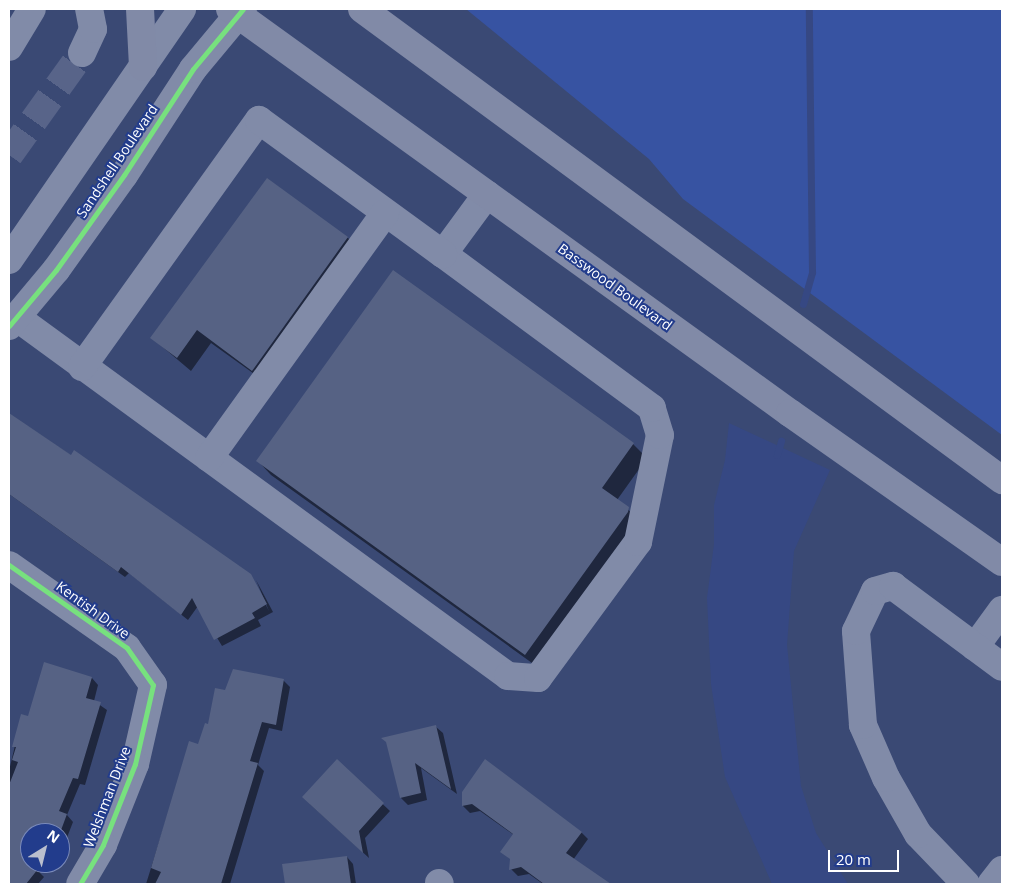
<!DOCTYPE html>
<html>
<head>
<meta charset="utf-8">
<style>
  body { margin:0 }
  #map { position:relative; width:1011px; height:893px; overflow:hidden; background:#3a4974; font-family:"Open Sans",sans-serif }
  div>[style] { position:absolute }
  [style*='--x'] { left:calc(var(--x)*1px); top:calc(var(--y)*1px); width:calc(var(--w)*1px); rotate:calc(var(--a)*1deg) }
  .green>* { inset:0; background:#3753a2 }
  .water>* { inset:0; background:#364883 }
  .shadow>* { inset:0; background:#0007 }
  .stream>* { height:7px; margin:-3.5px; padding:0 3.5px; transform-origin:3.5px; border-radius:3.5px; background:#364883 }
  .building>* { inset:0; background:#566284 }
  .minor-tunnel>* { height:28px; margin-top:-14px; transform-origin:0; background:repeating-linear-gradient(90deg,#586489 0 28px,transparent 0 42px) }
  .minor>* { height:28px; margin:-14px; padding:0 14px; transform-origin:14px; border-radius:14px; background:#818ba8 }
  .major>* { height:28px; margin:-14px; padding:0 14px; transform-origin:14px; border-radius:14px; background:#818aa7 }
  .cycleway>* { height:5px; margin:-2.5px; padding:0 2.5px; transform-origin:2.5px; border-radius:2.5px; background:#77e17e }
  span { translate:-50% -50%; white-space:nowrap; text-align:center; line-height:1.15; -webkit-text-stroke:4px #223c8c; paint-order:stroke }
  .street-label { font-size:14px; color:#fff }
  .frame { position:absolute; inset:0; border:10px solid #fff; pointer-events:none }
  .north { position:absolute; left:20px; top:823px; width:50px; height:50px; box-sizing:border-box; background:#223c8c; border:1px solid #7a8aba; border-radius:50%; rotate:36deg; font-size:14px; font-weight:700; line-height:20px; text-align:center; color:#fff }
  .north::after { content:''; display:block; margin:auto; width:18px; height:22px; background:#babfce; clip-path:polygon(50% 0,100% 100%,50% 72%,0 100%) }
  .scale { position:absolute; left:828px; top:850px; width:71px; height:22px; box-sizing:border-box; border:2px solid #fff; border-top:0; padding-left:6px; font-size:15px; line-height:18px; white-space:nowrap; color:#fff; -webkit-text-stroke:4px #223c8c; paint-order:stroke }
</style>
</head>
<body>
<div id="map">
  <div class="green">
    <i style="clip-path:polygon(466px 9px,1002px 9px,1002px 435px,683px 199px,649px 159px)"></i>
  </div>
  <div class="water">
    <i style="clip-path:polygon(729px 423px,830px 470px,794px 551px,787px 645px,801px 786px,816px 833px,848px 884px,772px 884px,725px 777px,711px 684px,707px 598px,714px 544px,714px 505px,725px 460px)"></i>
  </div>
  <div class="shadow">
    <i style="clip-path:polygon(267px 179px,348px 238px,361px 252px,267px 383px,211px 343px,191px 371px,152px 338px)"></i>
    <i style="clip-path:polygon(9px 414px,251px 576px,269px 611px,256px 580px,273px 612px,258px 620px,261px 626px,222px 646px,198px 606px,188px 620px,129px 573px,125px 577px,9px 494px)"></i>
    <i style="clip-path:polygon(633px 444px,647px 458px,617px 500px,642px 522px,539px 668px,271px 475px,258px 461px)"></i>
    <i style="clip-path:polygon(92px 678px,98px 685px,94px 701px,107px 710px,85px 785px,80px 784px,67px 815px,73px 822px,66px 840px,60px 848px,60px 833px,30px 833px,30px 863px,48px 863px,40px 873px,44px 877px,38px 884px,9px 884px,9px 771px,22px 715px,29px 717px)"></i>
    <i style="clip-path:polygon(283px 680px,290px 687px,282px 731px,269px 728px,258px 765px,264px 771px,230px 884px,146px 884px,190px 743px,199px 745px,226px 692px)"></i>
    <i style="clip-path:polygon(436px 727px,443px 733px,457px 794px,421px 768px,427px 800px,408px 805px,401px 798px,388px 744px)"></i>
    <i style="clip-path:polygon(337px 761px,390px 811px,365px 838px,369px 858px,310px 804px)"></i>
    <i style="clip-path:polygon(463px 793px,581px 832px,588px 839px,573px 860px,607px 884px,543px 884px,529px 874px,518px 876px,511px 869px,512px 860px,502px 852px,514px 835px,480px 811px,470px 813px,463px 806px)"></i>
    <i style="clip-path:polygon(347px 857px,353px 864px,356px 884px,286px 884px,284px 865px)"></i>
  </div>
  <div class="stream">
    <i style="--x:803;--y:304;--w:33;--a:-74"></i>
    <i style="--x:812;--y:272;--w:263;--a:-90.7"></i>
    <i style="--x:777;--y:455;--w:15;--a:-74"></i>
  </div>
  <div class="building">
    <i style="clip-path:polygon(267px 178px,348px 237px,252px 371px,197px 330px,177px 358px,150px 338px)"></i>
    <i style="clip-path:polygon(393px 270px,634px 443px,602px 488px,629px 507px,628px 512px,525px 655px,256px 461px)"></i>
    <i style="clip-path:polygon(9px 413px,71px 455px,74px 450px,251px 574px,267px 604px,252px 613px,255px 618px,214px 640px,192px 598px,181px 615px,121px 567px,118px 572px,9px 494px)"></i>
    <i style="clip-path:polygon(44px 662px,92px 677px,86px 698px,101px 702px,78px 779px,73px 778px,59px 811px,67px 814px,60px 833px,30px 833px,30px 863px,36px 863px,34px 866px,38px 869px,26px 884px,9px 884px,9px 785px,18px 762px,12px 760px,16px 747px,12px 747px,21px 714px,28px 716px)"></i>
    <i style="clip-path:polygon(233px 669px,284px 679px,276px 725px,262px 722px,250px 761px,258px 763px,221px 884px,155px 884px,161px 872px,151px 868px,189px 741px,198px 744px,205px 723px,208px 724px,215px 688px,225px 690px)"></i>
    <i style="clip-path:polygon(436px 725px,451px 789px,415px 763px,421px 793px,400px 798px,386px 742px,381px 738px)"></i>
    <i style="clip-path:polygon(337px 759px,384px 803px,359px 831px,363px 853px,302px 797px)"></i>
    <i style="clip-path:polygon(485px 759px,582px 832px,566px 853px,611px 884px,544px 884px,521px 867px,509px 870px,510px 859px,500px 852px,513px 834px,472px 804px,462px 806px,462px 792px)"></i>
    <i style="clip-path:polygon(347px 856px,351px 884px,285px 884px,282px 864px)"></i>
  </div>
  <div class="minor-tunnel">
    <i style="--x:9;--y:155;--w:125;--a:-54.4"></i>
  </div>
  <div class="minor">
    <i style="--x:9;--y:47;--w:44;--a:-58.8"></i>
    <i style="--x:82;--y:53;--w:26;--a:-65"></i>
    <i style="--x:93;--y:29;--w:20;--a:-101"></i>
    <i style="--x:9;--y:260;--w:305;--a:-55.4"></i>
    <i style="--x:16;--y:317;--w:609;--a:36.12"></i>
    <i style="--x:508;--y:676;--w:30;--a:4"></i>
    <i style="--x:538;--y:678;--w:169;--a:-53.7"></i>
    <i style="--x:638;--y:542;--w:109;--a:-78.4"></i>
    <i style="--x:660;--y:435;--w:28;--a:-107"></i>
    <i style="--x:652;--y:408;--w:260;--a:-143.6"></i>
    <i style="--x:443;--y:254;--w:74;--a:-53.7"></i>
    <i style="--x:9;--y:326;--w:73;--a:-50"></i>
    <i style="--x:56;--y:270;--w:117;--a:-54.4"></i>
    <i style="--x:124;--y:175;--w:126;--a:-56.9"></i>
    <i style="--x:193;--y:69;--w:78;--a:-50.2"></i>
    <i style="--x:82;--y:367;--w:304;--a:-54.4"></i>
    <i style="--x:259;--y:120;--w:228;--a:36.1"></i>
    <i style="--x:209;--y:458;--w:302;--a:-54.3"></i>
    <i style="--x:9;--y:565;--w:144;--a:35.1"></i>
    <i style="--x:127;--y:648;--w:45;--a:54.9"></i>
    <i style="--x:153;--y:685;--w:81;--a:102.8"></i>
    <i style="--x:135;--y:764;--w:87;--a:111.6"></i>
    <i style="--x:103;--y:845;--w:45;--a:120.5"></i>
    <i style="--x:975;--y:647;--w:46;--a:-53.9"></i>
    <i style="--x:439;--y:883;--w:1;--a:45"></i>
    <i style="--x:966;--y:884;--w:69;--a:-133.8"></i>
    <i style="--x:918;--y:834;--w:64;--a:-119.7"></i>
    <i style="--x:886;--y:778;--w:58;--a:-113.5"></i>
    <i style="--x:863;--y:725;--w:94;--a:-94.3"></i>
    <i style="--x:856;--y:631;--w:44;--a:-64.6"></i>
    <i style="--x:875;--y:591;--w:19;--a:-16"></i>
    <i style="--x:893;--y:586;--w:136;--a:36.6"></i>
    <i style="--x:991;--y:884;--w:18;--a:-52"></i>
  </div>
  <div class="major">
    <i style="--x:140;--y:9;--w:58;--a:87"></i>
    <i style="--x:230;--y:9;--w:691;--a:35.81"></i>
    <i style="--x:790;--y:413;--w:259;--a:35.1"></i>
    <i style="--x:362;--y:9;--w:795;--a:36.35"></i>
  </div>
  <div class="cycleway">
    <i style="--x:9;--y:326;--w:73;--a:-50"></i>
    <i style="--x:56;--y:270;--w:117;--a:-54.4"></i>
    <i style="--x:124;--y:175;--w:126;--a:-56.9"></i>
    <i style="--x:193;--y:69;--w:78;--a:-50.2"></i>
    <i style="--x:9;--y:565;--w:144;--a:35.1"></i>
    <i style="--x:127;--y:648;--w:45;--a:54.9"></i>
    <i style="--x:153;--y:685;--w:81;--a:102.8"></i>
    <i style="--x:135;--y:764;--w:87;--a:111.6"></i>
    <i style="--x:103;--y:845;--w:45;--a:120.5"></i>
  </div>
  <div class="street-label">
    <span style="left:117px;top:161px;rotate:-56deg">Sandshell Boulevard</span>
    <span style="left:615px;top:287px;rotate:36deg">Basswood Boulevard</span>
    <span style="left:93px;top:610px;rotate:36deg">Kentish Drive</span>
    <span style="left:107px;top:797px;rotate:-69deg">Welshman Drive</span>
  </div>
  <div class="frame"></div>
  <div class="north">N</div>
  <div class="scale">20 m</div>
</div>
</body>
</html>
